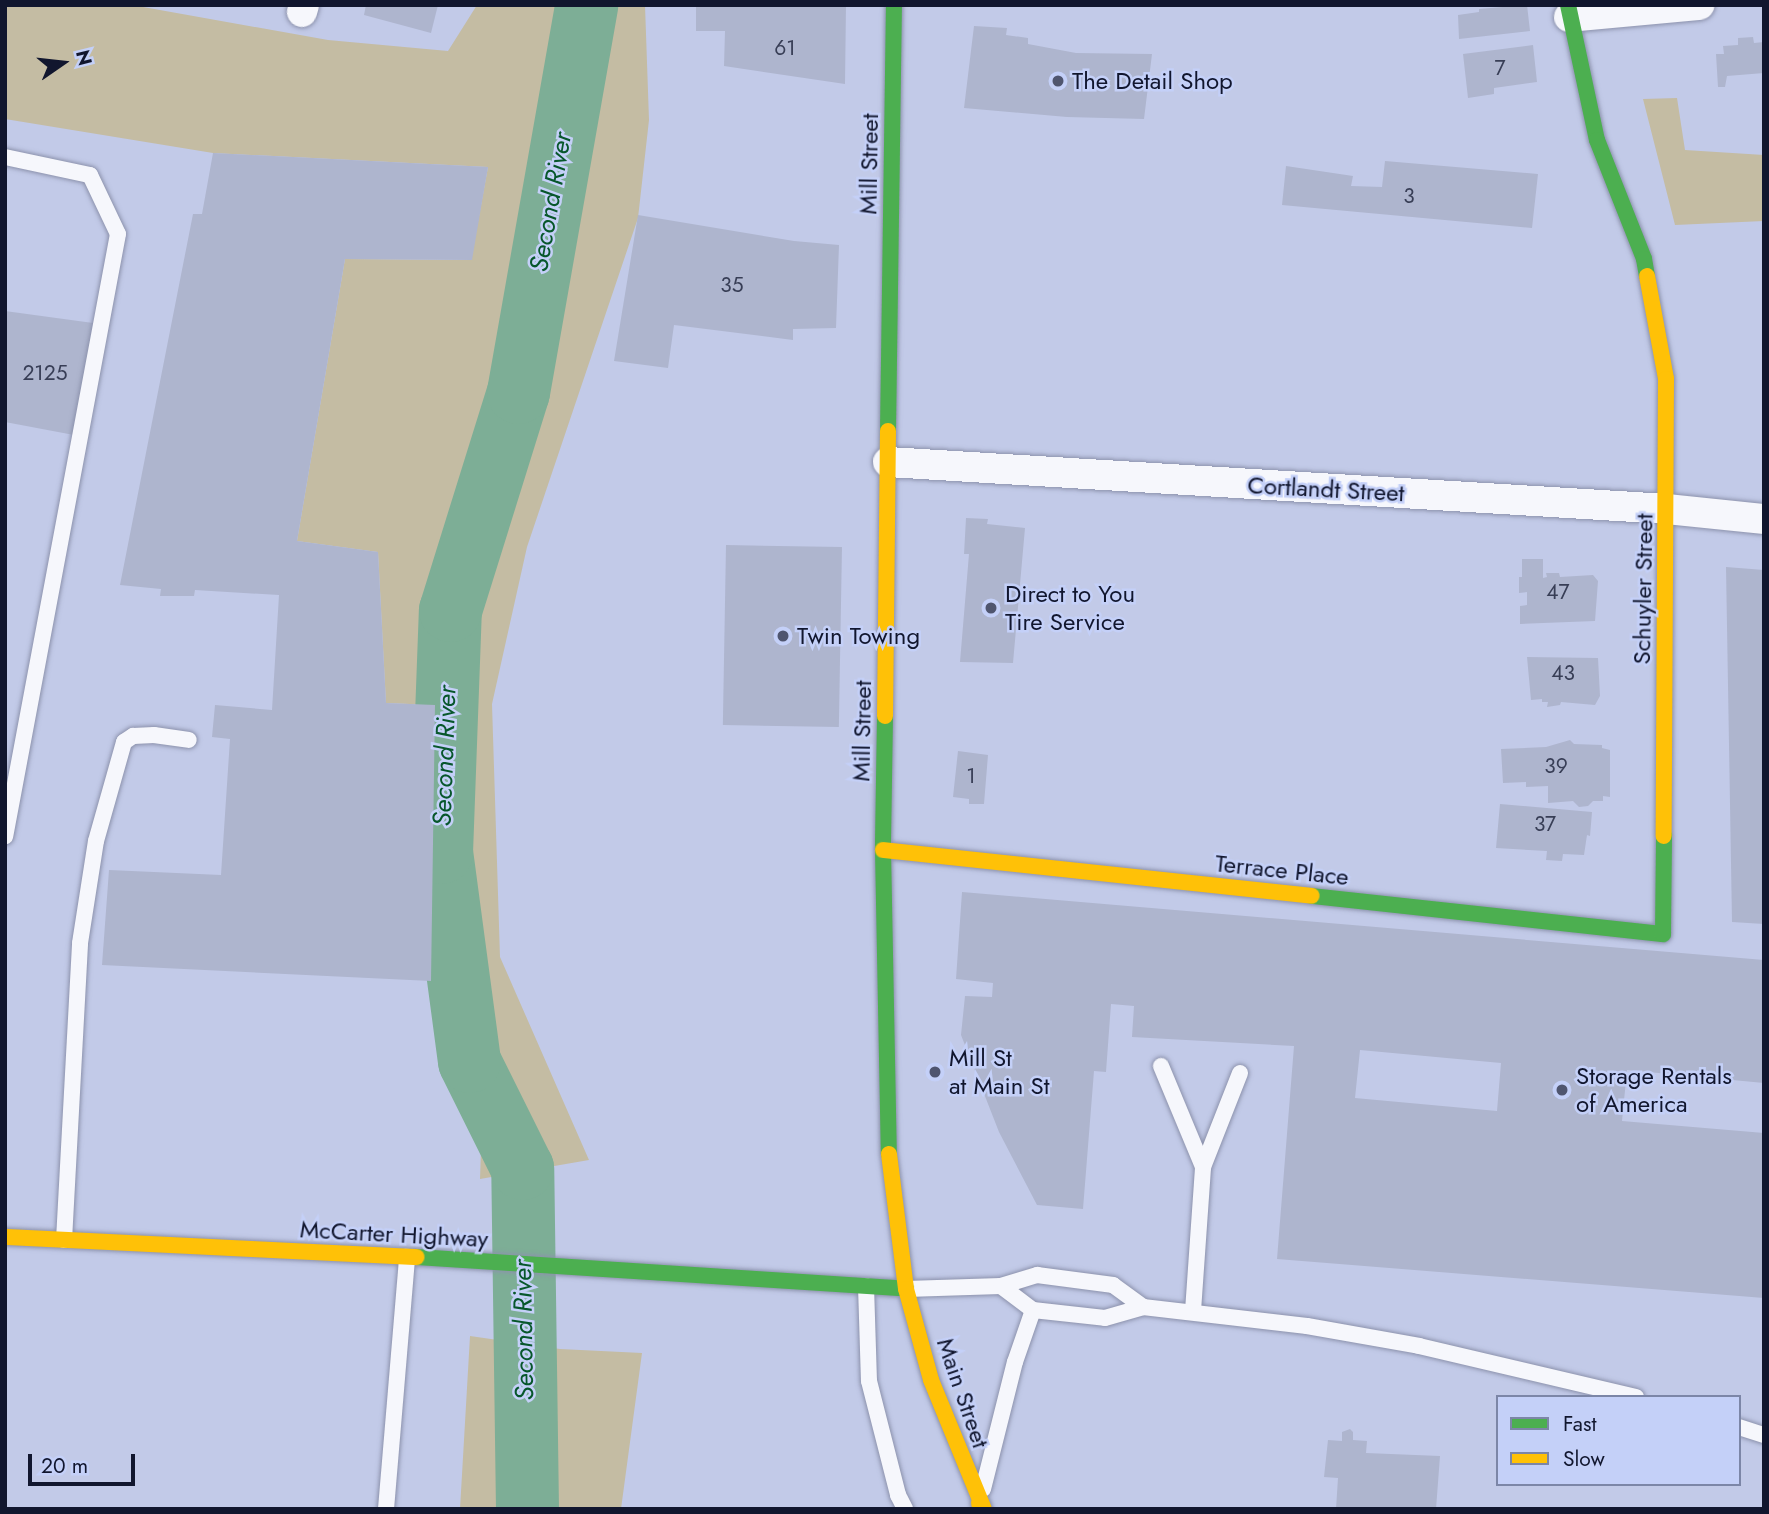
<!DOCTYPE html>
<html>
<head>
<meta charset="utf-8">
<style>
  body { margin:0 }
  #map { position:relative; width:1769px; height:1514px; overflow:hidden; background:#c2cae8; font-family:Jost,sans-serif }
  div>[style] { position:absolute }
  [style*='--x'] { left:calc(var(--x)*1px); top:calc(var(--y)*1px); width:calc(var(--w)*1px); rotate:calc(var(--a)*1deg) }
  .green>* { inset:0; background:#c4bca3 }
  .river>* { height:63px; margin:-31.5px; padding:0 31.5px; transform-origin:31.5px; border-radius:31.5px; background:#7dae96 }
  .building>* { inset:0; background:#aeb5ce; transform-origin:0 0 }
  .roads { filter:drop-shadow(0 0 2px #8c92ac) drop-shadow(0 0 2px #8c92ac) }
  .lane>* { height:16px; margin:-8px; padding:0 8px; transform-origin:8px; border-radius:8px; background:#f6f7fc }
  .street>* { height:30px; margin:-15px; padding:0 15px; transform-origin:15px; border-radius:15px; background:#f6f7fc }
  .fast>* { height:16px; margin:-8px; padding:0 8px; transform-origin:8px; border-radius:8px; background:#4caf50 }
  .slow>* { height:16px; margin:-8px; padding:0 8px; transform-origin:8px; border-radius:8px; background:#ffc107 }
  .dots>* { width:19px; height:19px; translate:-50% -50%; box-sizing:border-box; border:4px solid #c4d0f8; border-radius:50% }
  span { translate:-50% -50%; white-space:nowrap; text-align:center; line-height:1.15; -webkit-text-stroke:5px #c4d0f8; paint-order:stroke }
  .number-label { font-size:21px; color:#383e56 }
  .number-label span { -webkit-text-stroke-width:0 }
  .poi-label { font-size:24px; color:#11162e }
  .left { translate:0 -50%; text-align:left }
  .street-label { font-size:24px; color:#11162e }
  .water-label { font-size:26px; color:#07572b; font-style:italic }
  .frame { position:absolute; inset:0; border:7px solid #11162e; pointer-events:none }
  .legend { position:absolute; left:1496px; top:1395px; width:245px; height:91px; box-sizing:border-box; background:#c4d0f8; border:2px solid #7c86a7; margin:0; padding:9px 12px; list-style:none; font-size:21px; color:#11162e }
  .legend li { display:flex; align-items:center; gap:14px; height:35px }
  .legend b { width:35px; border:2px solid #7c86a7 }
  .north { position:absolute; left:28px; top:28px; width:70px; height:70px; -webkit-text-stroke:5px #c4d0f8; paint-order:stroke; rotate:76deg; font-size:19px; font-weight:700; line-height:28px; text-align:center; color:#11162e }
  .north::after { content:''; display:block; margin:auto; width:24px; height:32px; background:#11162e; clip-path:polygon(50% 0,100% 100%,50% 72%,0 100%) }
  .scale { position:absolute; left:28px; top:1454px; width:107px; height:32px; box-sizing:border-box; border:4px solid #11162e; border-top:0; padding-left:9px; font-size:21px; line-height:24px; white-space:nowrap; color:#11162e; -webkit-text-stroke:5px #c4d0f8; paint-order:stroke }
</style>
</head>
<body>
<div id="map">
  <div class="green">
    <i style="clip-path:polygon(5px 5px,132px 5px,328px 40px,448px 51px,477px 5px,645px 5px,649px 120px,638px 218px,527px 547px,492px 704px,500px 957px,589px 1160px,480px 1179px,482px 1121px,431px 981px,434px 705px,386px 703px,378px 552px,297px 541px,345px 259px,471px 260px,488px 167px,213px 153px,5px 119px)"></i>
    <i style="clip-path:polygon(1677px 98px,1685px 150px,1764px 155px,1764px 221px,1675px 225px,1643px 99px)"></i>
    <i style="clip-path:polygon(470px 1336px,560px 1349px,642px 1353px,621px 1509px,460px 1509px)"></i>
  </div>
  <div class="river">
    <i style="--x:527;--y:1509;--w:341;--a:-90.8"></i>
    <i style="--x:522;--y:1168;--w:119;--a:-116.4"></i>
    <i style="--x:469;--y:1061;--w:211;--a:-97.6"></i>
    <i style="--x:441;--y:852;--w:242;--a:-87.9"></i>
    <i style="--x:450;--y:610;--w:228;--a:-72.7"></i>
    <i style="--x:518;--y:392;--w:393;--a:-80"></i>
  </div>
  <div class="building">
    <i style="clip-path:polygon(366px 5px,438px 5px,431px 33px,364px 15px)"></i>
    <i style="clip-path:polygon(696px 5px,846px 5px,845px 84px,724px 66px,725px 31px,696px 31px)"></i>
    <i style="clip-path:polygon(1527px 5px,1530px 31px,1459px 39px,1458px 15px,1479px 12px,1479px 9px)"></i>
    <i style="clip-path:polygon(974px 26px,1007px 28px,1006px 35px,1028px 38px,1028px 44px,1076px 53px,1152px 54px,1144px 119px,1067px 117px,964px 108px)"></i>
    <i style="clip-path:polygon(1753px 37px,1754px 43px,1764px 42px,1764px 73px,1727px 76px,1725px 87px,1718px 87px,1716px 54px,1724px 54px,1723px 46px,1738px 45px,1738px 38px)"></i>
    <i style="clip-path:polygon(1533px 45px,1537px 82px,1494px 88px,1494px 94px,1468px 98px,1463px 54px)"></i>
    <i style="clip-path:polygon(213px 153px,488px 167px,472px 260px,345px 259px,297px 541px,378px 552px,386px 703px,435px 705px,431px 981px,102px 965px,109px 870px,221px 875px,230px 739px,212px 737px,215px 705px,272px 710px,279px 595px,195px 590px,194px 596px,160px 596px,161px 589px,120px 585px,193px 214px,202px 214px)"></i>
    <i style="clip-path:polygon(1385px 161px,1538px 174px,1532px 228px,1282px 205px,1286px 166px,1353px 176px,1351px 186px,1382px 187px)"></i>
    <i style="clip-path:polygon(638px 215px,794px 241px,839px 245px,836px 328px,793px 329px,793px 340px,674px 325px,668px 368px,614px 361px)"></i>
    <i style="clip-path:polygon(5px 311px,93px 323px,74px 435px,5px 422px)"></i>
    <i style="clip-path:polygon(966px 518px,988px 519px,987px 524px,1025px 528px,1013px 663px,960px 662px,969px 554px,964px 554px)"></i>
    <i style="left:726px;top:545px;width:116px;height:180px;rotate:1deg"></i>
    <i style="clip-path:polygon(1522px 559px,1543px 559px,1543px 578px,1547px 577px,1546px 573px,1559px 573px,1560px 577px,1593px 575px,1598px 581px,1595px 621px,1520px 624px,1520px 606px,1527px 605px,1527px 592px,1519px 593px,1519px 577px,1522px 577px)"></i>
    <i style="clip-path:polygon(1726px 567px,1764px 570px,1764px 924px,1732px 922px)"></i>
    <i style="clip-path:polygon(1527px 657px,1598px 658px,1600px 696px,1595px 705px,1561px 702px,1560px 705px,1547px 707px,1548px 702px,1542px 702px,1542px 699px,1531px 700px)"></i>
    <i style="clip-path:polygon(1570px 740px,1574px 744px,1602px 745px,1602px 748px,1610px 750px,1610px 797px,1603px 796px,1603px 801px,1593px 801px,1588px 806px,1579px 807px,1573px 801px,1548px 803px,1548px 786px,1526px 787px,1526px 782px,1503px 783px,1501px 749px,1546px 747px)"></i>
    <i style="clip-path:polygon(958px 751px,988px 755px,984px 804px,969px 804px,969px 799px,953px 797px)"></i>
    <i style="clip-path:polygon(1500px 804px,1592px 812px,1590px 836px,1587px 835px,1584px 855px,1563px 854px,1562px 861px,1546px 860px,1547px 851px,1496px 848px)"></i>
    <i style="clip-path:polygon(evenodd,962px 892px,1764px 960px,1764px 1083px,1627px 1070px,1622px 1121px,1764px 1133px,1764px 1298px,1277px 1259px,1294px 1046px,1132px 1037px,1134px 1006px,1111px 1004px,1106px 1072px,1094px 1071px,1083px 1209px,1037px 1205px,999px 1132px,961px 1035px,965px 996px,992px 997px,993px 983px,956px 979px,962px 892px,1360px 1050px,1501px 1063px,1497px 1111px,1355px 1098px,1360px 1050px)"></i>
    <i style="clip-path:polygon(1350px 1429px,1353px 1432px,1353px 1440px,1367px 1441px,1366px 1453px,1440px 1456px,1436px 1509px,1336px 1509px,1338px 1478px,1324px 1477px,1328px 1440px,1342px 1441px,1342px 1432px)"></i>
  </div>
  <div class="roads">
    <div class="lane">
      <i style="--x:5;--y:157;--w:87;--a:12"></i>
      <i style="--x:90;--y:175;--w:65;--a:64.6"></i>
      <i style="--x:118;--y:234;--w:613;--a:100.61"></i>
      <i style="--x:1161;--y:1066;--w:109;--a:67.4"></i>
      <i style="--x:64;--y:1240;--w:297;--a:-86.9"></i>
      <i style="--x:80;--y:943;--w:103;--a:-81.1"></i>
      <i style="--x:96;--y:841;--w:103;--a:-74.2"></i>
      <i style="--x:124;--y:742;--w:11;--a:-34"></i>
      <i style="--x:133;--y:736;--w:21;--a:-3"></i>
      <i style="--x:154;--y:735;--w:35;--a:8"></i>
      <i style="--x:866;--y:1286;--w:95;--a:88.2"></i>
      <i style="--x:869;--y:1381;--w:118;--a:75.7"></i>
      <i style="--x:898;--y:1495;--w:16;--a:63"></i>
      <i style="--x:1001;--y:1286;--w:40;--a:37"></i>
      <i style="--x:1033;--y:1310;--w:72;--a:6.3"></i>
      <i style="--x:1105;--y:1318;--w:40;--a:-16"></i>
      <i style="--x:1143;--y:1307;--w:165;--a:6.6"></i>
      <i style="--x:1307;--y:1326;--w:114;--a:10.1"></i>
      <i style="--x:1419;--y:1346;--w:223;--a:13.2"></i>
      <i style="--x:906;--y:1289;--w:95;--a:-1.8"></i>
      <i style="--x:1001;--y:1286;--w:38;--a:-17"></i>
      <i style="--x:1037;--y:1275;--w:77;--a:7.5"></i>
      <i style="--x:1113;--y:1285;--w:37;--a:36"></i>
      <i style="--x:1193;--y:1311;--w:144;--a:-86"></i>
      <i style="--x:1203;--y:1167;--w:101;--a:-68.5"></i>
      <i style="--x:1739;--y:1427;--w:26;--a:18"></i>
      <i style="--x:983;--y:1489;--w:131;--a:-75.9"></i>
      <i style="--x:1015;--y:1362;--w:55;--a:-70.9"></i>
      <i style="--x:386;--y:1509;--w:253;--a:-85.2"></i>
    </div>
    <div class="street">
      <i style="--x:302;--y:12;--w:7;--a:-74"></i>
      <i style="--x:1569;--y:17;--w:131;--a:-5.3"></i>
      <i style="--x:888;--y:462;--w:780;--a:3.45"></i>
      <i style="--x:1667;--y:509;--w:98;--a:5.9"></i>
    </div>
    <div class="fast">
      <i style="--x:1568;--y:5;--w:138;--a:77.9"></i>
      <i style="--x:1597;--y:140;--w:128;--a:68.4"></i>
      <i style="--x:1644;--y:259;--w:17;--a:80"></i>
      <i style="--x:888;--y:431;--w:426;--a:-89.2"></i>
      <i style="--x:885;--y:716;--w:134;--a:90.9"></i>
      <i style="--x:883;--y:850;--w:304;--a:88.9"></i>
      <i style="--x:1312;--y:896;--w:353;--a:6.2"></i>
      <i style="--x:1663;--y:934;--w:98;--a:-89.4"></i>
      <i style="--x:417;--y:1257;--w:490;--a:3.7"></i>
    </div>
    <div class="slow">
      <i style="--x:1647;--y:276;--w:105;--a:79.5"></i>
      <i style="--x:1666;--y:379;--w:457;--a:90.3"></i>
      <i style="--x:885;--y:716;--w:285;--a:-89.4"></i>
      <i style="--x:883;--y:850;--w:431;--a:6.1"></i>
      <i style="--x:889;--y:1154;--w:136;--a:82.8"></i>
      <i style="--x:906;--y:1289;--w:94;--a:74.6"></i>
      <i style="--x:931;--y:1380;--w:139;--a:67.7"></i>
      <i style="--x:5;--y:1237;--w:412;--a:2.8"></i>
      <i style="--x:979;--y:1503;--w:6;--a:72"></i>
    </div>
  </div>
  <div class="dots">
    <i style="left:1058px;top:81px;background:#4f556f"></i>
    <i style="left:991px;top:608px;background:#4f556f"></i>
    <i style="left:783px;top:636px;background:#4f556f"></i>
    <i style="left:935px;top:1072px;background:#4f556f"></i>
    <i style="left:1562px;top:1090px;background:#4f556f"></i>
  </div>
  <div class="number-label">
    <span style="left:785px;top:48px">61</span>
    <span style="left:1500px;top:68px">7</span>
    <span style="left:1409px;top:196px">3</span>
    <span style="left:732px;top:285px">35</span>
    <span style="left:45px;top:373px">2125</span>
    <span style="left:1558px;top:592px">47</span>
    <span style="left:1563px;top:673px">43</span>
    <span style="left:1556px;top:766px">39</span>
    <span style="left:971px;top:776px">1</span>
    <span style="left:1545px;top:824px">37</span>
  </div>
  <div class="poi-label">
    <span class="left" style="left:1072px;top:81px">The Detail Shop</span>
    <span class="left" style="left:1005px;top:608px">Direct to You<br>Tire Service</span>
    <span class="left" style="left:797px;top:636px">Twin Towing</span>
    <span class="left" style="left:949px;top:1072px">Mill St<br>at Main St</span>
    <span class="left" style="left:1576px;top:1090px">Storage Rentals<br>of America</span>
  </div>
  <div class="street-label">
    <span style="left:869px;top:164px;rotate:-89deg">Mill Street</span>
    <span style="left:1326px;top:489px;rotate:3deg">Cortlandt Street</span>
    <span style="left:1643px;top:589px;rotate:-89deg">Schuyler Street</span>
    <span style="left:862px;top:731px;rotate:-89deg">Mill Street</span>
    <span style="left:1282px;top:870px;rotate:6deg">Terrace Place</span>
    <span style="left:394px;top:1234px;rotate:3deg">McCarter Highway</span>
    <span style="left:963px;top:1393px;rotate:71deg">Main Street</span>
  </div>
  <div class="water-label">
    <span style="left:551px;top:202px;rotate:-80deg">Second River</span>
    <span style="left:445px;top:756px;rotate:-88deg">Second River</span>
    <span style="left:524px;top:1330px;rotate:-91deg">Second River</span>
  </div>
  <div class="frame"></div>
  <ul class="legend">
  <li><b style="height:9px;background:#4caf50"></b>Fast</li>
  <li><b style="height:9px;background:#ffc107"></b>Slow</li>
  </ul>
  <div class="north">N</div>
  <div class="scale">20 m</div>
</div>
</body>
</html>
